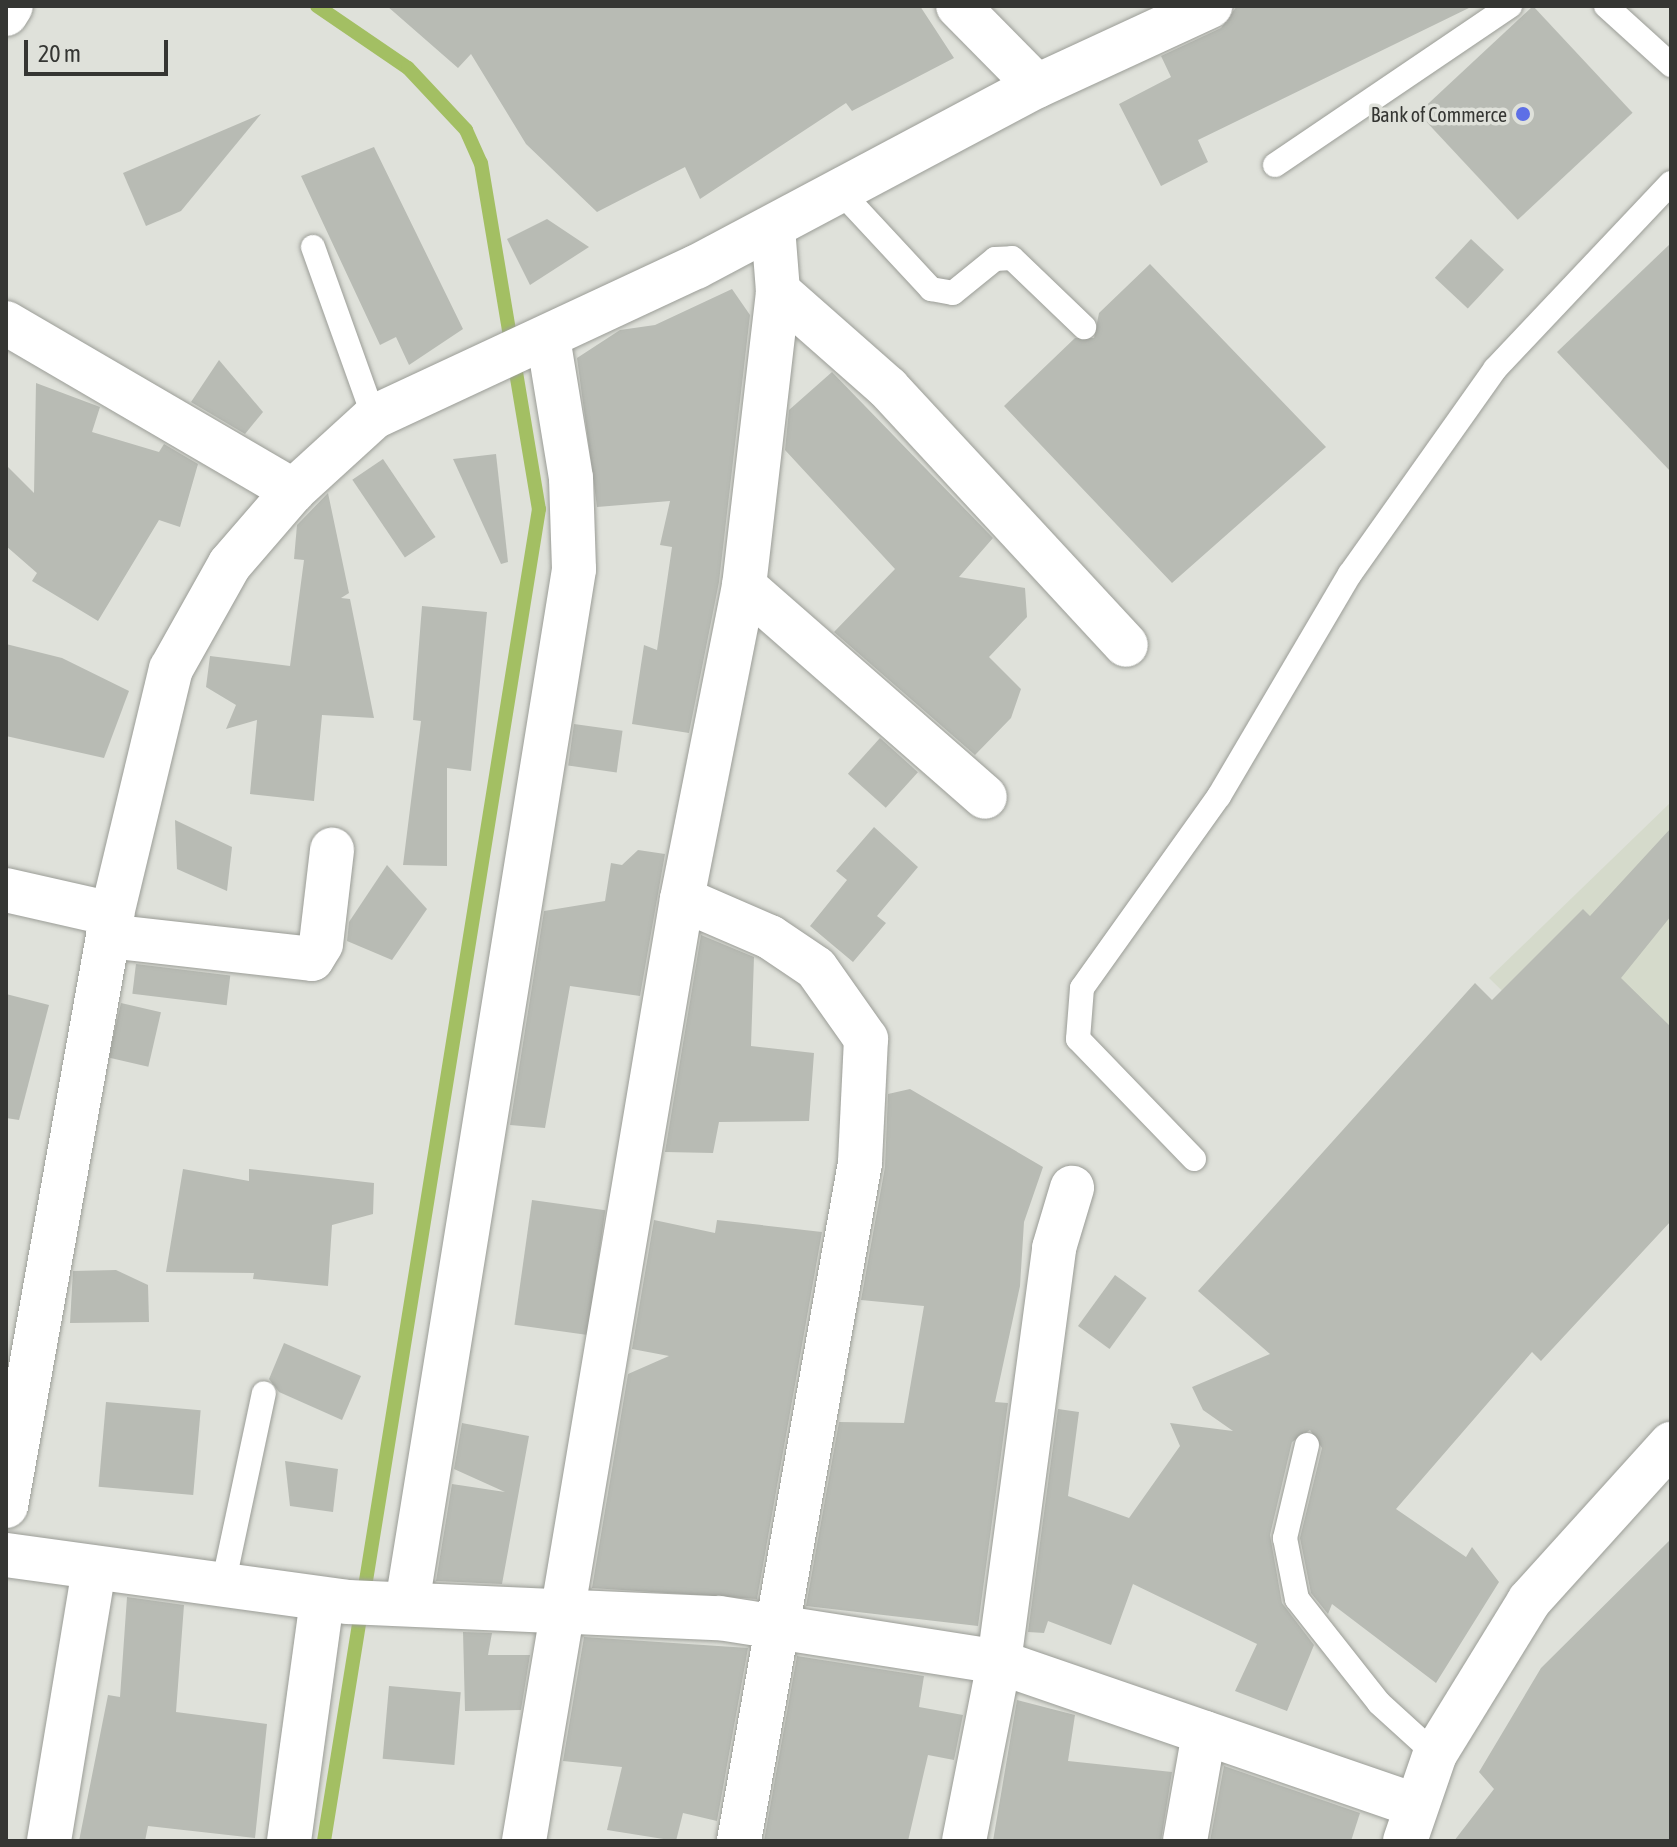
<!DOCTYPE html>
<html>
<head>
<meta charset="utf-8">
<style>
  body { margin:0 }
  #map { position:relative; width:1677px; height:1847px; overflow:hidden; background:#dfe1da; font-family:"Asap Condensed",sans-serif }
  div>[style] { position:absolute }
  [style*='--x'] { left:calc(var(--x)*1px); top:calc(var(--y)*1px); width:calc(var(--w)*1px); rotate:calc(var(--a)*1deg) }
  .built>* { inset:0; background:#d5dacb }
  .stream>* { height:14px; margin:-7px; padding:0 7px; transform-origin:7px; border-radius:7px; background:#a3bf63 }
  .building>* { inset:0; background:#b8bbb4; transform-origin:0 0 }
  .roads { filter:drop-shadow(0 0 2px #9b9d97) drop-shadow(0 0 2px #9b9d97) }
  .service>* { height:24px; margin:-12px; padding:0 12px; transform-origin:12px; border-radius:12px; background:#fff }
  .minor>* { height:44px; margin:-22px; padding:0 22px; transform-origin:22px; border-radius:22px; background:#fff }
  .tertiary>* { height:44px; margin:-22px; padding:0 22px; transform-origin:22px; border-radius:22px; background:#fff }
  .dots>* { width:22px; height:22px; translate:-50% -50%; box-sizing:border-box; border:4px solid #dfe1da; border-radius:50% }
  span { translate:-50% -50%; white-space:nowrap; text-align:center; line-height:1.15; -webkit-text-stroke:7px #dfe1da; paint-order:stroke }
  .poi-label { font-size:20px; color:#353633 }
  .right { translate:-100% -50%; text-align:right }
  .frame { position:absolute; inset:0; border:8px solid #353633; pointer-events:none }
  .scale { position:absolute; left:24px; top:40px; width:144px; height:36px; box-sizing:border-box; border:4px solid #353633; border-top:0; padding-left:10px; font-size:24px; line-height:28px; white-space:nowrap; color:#353633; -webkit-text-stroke:6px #dfe1da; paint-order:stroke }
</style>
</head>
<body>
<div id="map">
  <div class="built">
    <i style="clip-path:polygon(1671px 802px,1671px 1156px,1489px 978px)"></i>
  </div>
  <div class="stream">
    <i style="--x:317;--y:6;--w:110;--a:34.3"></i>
    <i style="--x:408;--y:68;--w:85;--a:46.9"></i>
    <i style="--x:466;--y:130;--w:36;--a:66"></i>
    <i style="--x:481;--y:163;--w:351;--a:80.5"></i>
    <i style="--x:539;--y:509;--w:1349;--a:99.17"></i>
  </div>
  <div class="building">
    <i style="clip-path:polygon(387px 6px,920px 6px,954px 58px,852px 111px,846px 103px,700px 199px,685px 167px,597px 212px,526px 144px,471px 54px,458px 68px)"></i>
    <i style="clip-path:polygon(1237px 6px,1473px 6px,1198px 140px,1208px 162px,1161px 186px,1119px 104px,1171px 77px,1161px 56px,1221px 28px)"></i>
    <i style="left:1533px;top:6px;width:146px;height:157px;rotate:47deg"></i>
    <i style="clip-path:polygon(261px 114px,181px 211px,146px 226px,123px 173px)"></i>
    <i style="clip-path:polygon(374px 147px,463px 329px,409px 365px,396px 337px,380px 345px,301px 176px)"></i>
    <i style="clip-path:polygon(547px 219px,589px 247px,530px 285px,507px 239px)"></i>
    <i style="left:1471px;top:239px;width:45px;height:53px;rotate:43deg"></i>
    <i style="clip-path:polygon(1671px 243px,1671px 472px,1557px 352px)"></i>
    <i style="clip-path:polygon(1150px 264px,1326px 447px,1172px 583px,1004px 406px,1075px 338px,1094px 338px,1099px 313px)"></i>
    <i style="clip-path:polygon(732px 289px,750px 315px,719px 582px,689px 733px,632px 724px,644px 645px,657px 650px,672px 547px,660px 545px,670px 501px,597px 507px,577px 358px,620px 330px,655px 325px)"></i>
    <i style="clip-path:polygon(219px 360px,263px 412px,245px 434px,191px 402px)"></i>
    <i style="clip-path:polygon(832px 372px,993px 538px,959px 577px,1025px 588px,1027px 617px,989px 657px,1021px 689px,1011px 718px,975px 755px,834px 632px,895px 569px,785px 450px,789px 410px)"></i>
    <i style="clip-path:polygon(36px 383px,100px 407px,92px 432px,159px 452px,164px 444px,198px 464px,180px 527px,159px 520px,98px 621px,32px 581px,37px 573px,6px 546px,6px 465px,34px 493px)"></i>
    <i style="clip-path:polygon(496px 454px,508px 562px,501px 564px,453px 459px)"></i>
    <i style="left:383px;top:459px;width:94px;height:37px;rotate:56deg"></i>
    <i style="clip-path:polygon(328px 493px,349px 593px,341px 598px,350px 599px,374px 718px,322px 715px,314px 801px,250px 794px,257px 720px,226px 729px,236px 705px,206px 687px,210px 656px,290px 666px,304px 560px,294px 559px,297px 525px)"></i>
    <i style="clip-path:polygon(422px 606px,487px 612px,471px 771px,447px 768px,447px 866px,403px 865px,421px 721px,413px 720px)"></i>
    <i style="clip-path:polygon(6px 644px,62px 658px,129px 691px,104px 758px,6px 736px)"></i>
    <i style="left:574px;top:724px;width:49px;height:42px;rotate:8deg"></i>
    <i style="left:880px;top:738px;width:51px;height:48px;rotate:42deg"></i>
    <i style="clip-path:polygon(175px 820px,232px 847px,227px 891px,177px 869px)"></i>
    <i style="clip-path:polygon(874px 827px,918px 867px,877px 916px,886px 923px,853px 962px,810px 926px,847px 880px,836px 871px)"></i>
    <i style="clip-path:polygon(1671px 828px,1671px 916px,1621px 978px,1671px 1027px,1671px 1221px,1541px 1361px,1532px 1352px,1396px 1509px,1466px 1557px,1472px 1547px,1499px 1582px,1436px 1683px,1332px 1604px,1328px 1614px,1311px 1593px,1300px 1538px,1322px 1448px,1310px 1430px,1292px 1442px,1270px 1535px,1282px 1603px,1314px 1645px,1287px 1711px,1235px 1691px,1257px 1644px,1133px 1584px,1111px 1645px,1048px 1621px,1044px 1633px,1028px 1632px,1058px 1409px,1079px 1412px,1068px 1496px,1129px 1518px,1180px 1446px,1170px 1423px,1233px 1431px,1203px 1410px,1192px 1387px,1270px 1354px,1198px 1291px,1475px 983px,1492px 1000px,1583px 909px,1590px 916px)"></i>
    <i style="clip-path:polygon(638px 850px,665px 854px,640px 996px,570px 986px,545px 1128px,510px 1125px,544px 911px,605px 901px,611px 863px,622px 865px)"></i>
    <i style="clip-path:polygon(387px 865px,427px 909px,392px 960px,347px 941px,349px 922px)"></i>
    <i style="clip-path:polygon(701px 935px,754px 957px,751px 1046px,814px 1053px,809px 1121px,719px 1122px,713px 1153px,665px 1152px)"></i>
    <i style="left:136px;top:964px;width:95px;height:30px;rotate:7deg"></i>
    <i style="clip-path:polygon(6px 994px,49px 1005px,19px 1120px,6px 1118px)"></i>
    <i style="left:121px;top:1003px;width:41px;height:56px;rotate:13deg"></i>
    <i style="clip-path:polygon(910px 1089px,1043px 1167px,1024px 1222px,1020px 1286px,995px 1402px,1008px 1403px,978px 1626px,806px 1606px,839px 1422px,904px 1423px,924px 1306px,861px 1300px,885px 1167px,888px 1094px)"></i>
    <i style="clip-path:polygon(183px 1169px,249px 1181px,249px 1169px,374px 1183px,373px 1214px,332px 1225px,328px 1286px,253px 1279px,254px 1273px,166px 1272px)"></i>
    <i style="left:532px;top:1200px;width:74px;height:126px;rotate:8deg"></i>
    <i style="clip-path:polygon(654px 1220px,715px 1233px,717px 1220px,822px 1232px,757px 1599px,592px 1588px,628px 1374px,669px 1356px,632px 1349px)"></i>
    <i style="clip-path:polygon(116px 1270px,148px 1285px,149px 1322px,70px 1323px,73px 1271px)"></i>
    <i style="left:1115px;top:1275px;width:39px;height:63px;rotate:36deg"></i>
    <i style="clip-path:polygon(284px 1343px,361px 1376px,342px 1420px,279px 1392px,269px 1379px)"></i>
    <i style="left:106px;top:1402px;width:95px;height:85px;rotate:5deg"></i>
    <i style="clip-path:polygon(462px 1423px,529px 1436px,502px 1584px,436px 1581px,452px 1484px,505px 1492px,454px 1469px)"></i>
    <i style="clip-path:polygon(285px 1461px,338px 1469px,333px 1512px,290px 1506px)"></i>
    <i style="clip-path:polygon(1671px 1539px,1671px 1841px,1454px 1841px,1494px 1789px,1479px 1772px,1541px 1668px)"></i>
    <i style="clip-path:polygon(127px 1597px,184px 1605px,176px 1712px,267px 1724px,255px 1838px,148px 1826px,145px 1841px,79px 1841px,108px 1695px,120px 1697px)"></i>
    <i style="clip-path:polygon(463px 1632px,492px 1633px,488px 1655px,530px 1655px,521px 1710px,465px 1711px)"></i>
    <i style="clip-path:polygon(584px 1637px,748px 1648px,717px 1821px,683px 1813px,676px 1841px,607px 1830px,622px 1767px,563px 1761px)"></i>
    <i style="clip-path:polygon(797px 1656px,924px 1676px,919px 1707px,963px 1715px,954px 1760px,928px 1755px,908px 1841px,764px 1841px)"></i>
    <i style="left:389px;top:1686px;width:72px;height:73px;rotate:5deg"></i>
    <i style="clip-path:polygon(1017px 1700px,1075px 1715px,1068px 1761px,1172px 1772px,1161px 1841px,993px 1841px)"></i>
    <i style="clip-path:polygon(1224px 1766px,1360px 1813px,1351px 1841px,1210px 1841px)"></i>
  </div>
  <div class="roads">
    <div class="service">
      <i style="--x:1606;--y:6;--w:88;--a:42.2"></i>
      <i style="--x:1275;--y:165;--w:284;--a:-34.1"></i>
      <i style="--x:840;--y:191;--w:134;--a:47.1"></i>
      <i style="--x:931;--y:289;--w:22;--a:10"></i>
      <i style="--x:953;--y:293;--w:54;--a:-39"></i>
      <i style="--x:995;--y:259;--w:17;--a:-3"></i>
      <i style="--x:1012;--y:258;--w:100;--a:43.8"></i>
      <i style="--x:313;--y:247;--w:181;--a:70.3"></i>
      <i style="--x:1194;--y:1159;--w:167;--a:-134"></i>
      <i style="--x:1078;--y:1039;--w:51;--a:-85.5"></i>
      <i style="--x:1082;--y:988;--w:236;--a:-54.5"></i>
      <i style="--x:1219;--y:796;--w:258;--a:-59.5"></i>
      <i style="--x:1350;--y:574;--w:251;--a:-54.7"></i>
      <i style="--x:1495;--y:369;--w:256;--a:-46.6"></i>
      <i style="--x:1307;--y:1445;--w:96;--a:103.3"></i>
      <i style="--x:1285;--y:1538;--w:62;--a:78.9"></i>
      <i style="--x:1297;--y:1599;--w:132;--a:51.7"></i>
      <i style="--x:1379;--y:1703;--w:76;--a:42.3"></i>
      <i style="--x:222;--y:1590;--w:201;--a:-78"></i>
    </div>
    <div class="minor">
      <i style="--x:958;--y:6;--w:112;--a:45.4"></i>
      <i style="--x:6;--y:14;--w:9;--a:-58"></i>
      <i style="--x:778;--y:291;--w:147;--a:41.4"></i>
      <i style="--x:888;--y:388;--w:350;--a:47.2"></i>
      <i style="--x:6;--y:323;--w:333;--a:30.3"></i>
      <i style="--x:744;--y:586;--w:320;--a:41.2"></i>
      <i style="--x:6;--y:890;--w:109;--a:12.8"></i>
      <i style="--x:682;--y:899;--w:96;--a:23.4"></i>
      <i style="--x:770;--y:937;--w:55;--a:34"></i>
      <i style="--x:816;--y:968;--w:87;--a:54.8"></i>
      <i style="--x:866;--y:1039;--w:124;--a:92.8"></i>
      <i style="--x:860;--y:1163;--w:689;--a:100.12"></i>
      <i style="--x:108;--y:936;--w:205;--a:6.4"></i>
      <i style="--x:312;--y:959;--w:17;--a:-59"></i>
      <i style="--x:321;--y:944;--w:95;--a:-83.3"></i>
      <i style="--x:6;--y:1506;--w:601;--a:-79.85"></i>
      <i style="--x:112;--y:914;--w:252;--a:-76.5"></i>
      <i style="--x:171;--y:669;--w:120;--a:-60.7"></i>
      <i style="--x:230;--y:564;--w:96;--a:-49.2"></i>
      <i style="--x:293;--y:491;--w:110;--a:-42.4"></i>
      <i style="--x:374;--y:417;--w:355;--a:-25"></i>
      <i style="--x:696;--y:267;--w:386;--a:-28"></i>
      <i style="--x:1037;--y:86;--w:191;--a:-24.8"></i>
      <i style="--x:6;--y:1555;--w:344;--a:7.8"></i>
      <i style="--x:347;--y:1602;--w:372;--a:2.5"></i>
      <i style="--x:719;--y:1618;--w:283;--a:8.9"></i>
      <i style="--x:999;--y:1662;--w:437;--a:19"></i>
      <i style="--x:407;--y:1604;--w:1048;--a:-80.83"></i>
      <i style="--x:574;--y:569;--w:91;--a:-91.9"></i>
      <i style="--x:571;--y:478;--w:142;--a:-99.3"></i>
      <i style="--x:49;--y:1841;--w:277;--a:-80.6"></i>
      <i style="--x:289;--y:1841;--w:243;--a:-82.2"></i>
      <i style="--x:524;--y:1841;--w:955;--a:-80.48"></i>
      <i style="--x:682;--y:899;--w:319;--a:-78.8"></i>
      <i style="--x:744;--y:586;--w:297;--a:-83.4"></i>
      <i style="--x:778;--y:291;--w:64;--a:-94.5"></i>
      <i style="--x:964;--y:1841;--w:182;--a:-78.9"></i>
      <i style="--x:999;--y:1662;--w:418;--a:-82.4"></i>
      <i style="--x:1054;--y:1248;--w:63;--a:-73.3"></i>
      <i style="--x:1185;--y:1841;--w:110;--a:-80"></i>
    </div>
    <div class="tertiary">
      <i style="--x:1405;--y:1841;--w:92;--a:-71"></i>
      <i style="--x:1435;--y:1754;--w:180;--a:-58.4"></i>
      <i style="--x:1529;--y:1601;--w:212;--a:-47.9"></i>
    </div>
  </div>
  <div class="dots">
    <i style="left:1523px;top:114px;background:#5d6fe6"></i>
  </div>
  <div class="poi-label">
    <span class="right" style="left:1507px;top:114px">Bank of Commerce</span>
  </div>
  <div class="frame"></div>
  <div class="scale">20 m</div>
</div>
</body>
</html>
